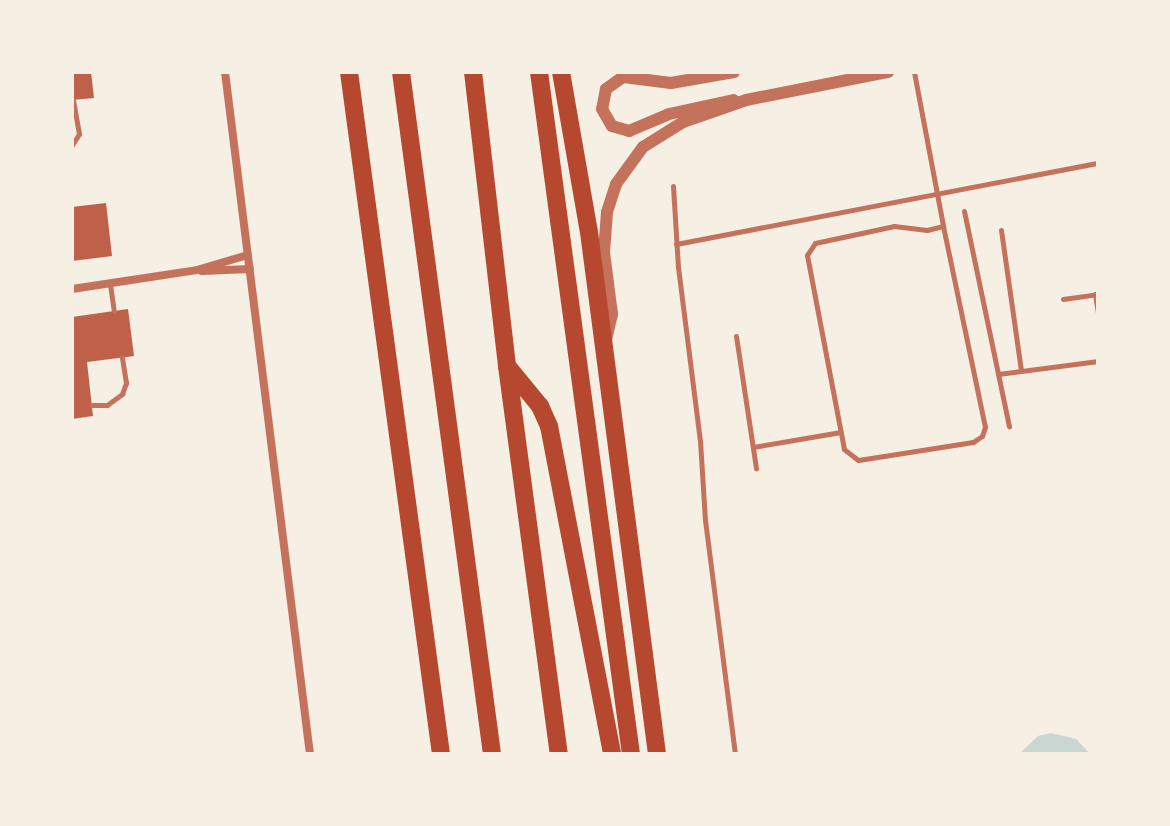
<!DOCTYPE html>
<html>
<head>
<meta charset="utf-8">
<style>
  body { margin:0 }
  #map { position:relative; width:1170px; height:826px; overflow:hidden; background:#f6efe4; font-family:Cabin,sans-serif }
  div>[style] { position:absolute }
  [style*='--x'] { left:calc(var(--x)*1px); top:calc(var(--y)*1px); width:calc(var(--w)*1px); rotate:calc(var(--a)*1deg) }
  .water>* { inset:0; background:#c9d6d2 }
  .building>* { inset:0; background:#bf614a }
  .service>* { height:5px; margin:-2.5px; padding:0 2.5px; transform-origin:2.5px; border-radius:2.5px; background:#c5725c }
  .minor>* { height:8px; margin:-4px; padding:0 4px; transform-origin:4px; border-radius:4px; background:#c5725c }
  .tertiary>* { height:12px; margin:-6px; padding:0 6px; transform-origin:6px; border-radius:6px; background:#c5725c }
  .motorway>* { height:18px; margin:-9px; padding:0 9px; transform-origin:9px; border-radius:9px; background:#b5482f }
  span { translate:-50% -50%; white-space:nowrap; text-align:center; line-height:1.15; -webkit-text-stroke:8px #f6efe4; paint-order:stroke }
  .frame { position:absolute; inset:0; border:74px solid #f6efe4; pointer-events:none }
</style>
</head>
<body>
<div id="map">
  <div class="water">
    <i style="clip-path:polygon(1051px 733px,1076px 739px,1090px 754px,1019px 754px,1038px 736px)"></i>
  </div>
  <div class="building">
    <i style="clip-path:polygon(72px 72px,91px 72px,94px 98px,72px 100px)"></i>
    <i style="clip-path:polygon(106px 203px,112px 256px,72px 261px,72px 207px)"></i>
    <i style="clip-path:polygon(128px 309px,134px 356px,87px 362px,93px 416px,72px 419px,72px 317px)"></i>
  </div>
  <div class="service">
    <i style="--x:914;--y:72;--w:157;--a:79.3"></i>
    <i style="--x:72;--y:145;--w:13;--a:-58"></i>
    <i style="--x:79;--y:134;--w:35;--a:-100"></i>
    <i style="--x:673;--y:186;--w:81;--a:86.5"></i>
    <i style="--x:678;--y:267;--w:175;--a:82.8"></i>
    <i style="--x:700;--y:441;--w:79;--a:86.4"></i>
    <i style="--x:705;--y:520;--w:236;--a:82.7"></i>
    <i style="--x:964;--y:211;--w:220;--a:78.2"></i>
    <i style="--x:894;--y:226;--w:33;--a:7"></i>
    <i style="--x:927;--y:230;--w:16;--a:-14"></i>
    <i style="--x:943;--y:226;--w:205;--a:78.2"></i>
    <i style="--x:985;--y:427;--w:9;--a:108"></i>
    <i style="--x:982;--y:436;--w:11;--a:146"></i>
    <i style="--x:973;--y:442;--w:116;--a:171.1"></i>
    <i style="--x:858;--y:460;--w:18;--a:-142"></i>
    <i style="--x:844;--y:449;--w:197;--a:-100.8"></i>
    <i style="--x:807;--y:255;--w:14;--a:-56"></i>
    <i style="--x:815;--y:243;--w:81;--a:-12.1"></i>
    <i style="--x:1001;--y:230;--w:142;--a:81.9"></i>
    <i style="--x:676;--y:244;--w:430;--a:-10.9"></i>
    <i style="--x:110;--y:284;--w:27;--a:82"></i>
    <i style="--x:1095;--y:294;--w:18;--a:81"></i>
    <i style="--x:1063;--y:299;--w:35;--a:-8"></i>
    <i style="--x:736;--y:336;--w:134;--a:81.4"></i>
    <i style="--x:998;--y:374;--w:101;--a:-7.4"></i>
    <i style="--x:92;--y:405;--w:15;--a:0"></i>
    <i style="--x:107;--y:405;--w:19;--a:-36"></i>
    <i style="--x:122;--y:394;--w:12;--a:-70"></i>
    <i style="--x:126;--y:383;--w:26;--a:-99"></i>
    <i style="--x:753;--y:447;--w:89;--a:-9.7"></i>
  </div>
  <div class="minor">
    <i style="--x:225;--y:72;--w:687;--a:82.9"></i>
    <i style="--x:202;--y:271;--w:48;--a:-2.4"></i>
    <i style="--x:72;--y:289;--w:126;--a:-8.6"></i>
    <i style="--x:197;--y:270;--w:53;--a:-16.4"></i>
  </div>
  <div class="tertiary">
    <i style="--x:734;--y:72;--w:64;--a:170.1"></i>
    <i style="--x:671;--y:83;--w:48;--a:-172.9"></i>
    <i style="--x:623;--y:77;--w:21;--a:145"></i>
    <i style="--x:606;--y:89;--w:20;--a:101"></i>
    <i style="--x:602;--y:109;--w:20;--a:60"></i>
    <i style="--x:612;--y:126;--w:18;--a:16"></i>
    <i style="--x:629;--y:131;--w:43;--a:-23"></i>
    <i style="--x:669;--y:114;--w:66;--a:-12.2"></i>
    <i style="--x:606;--y:340;--w:27;--a:-77"></i>
    <i style="--x:612;--y:314;--w:63;--a:-97.4"></i>
    <i style="--x:604;--y:252;--w:40;--a:-85.7"></i>
    <i style="--x:607;--y:212;--w:29;--a:-72"></i>
    <i style="--x:616;--y:184;--w:46;--a:-53.9"></i>
    <i style="--x:643;--y:147;--w:47;--a:-32"></i>
    <i style="--x:683;--y:122;--w:67;--a:-19.2"></i>
    <i style="--x:746;--y:100;--w:145;--a:-11.2"></i>
  </div>
  <div class="motorway">
    <i style="--x:349;--y:72;--w:688;--a:82.32"></i>
    <i style="--x:401;--y:72;--w:688;--a:82.4"></i>
    <i style="--x:473;--y:72;--w:296;--a:83.4"></i>
    <i style="--x:507;--y:366;--w:391;--a:82.4"></i>
    <i style="--x:539;--y:72;--w:688;--a:82.32"></i>
    <i style="--x:561;--y:72;--w:162;--a:80.1"></i>
    <i style="--x:589;--y:232;--w:526;--a:82.58"></i>
    <i style="--x:507;--y:366;--w:52;--a:50.5"></i>
    <i style="--x:540;--y:406;--w:22;--a:66"></i>
    <i style="--x:549;--y:426;--w:334;--a:79.1"></i>
  </div>
  <div class="frame"></div>
</div>
</body>
</html>
